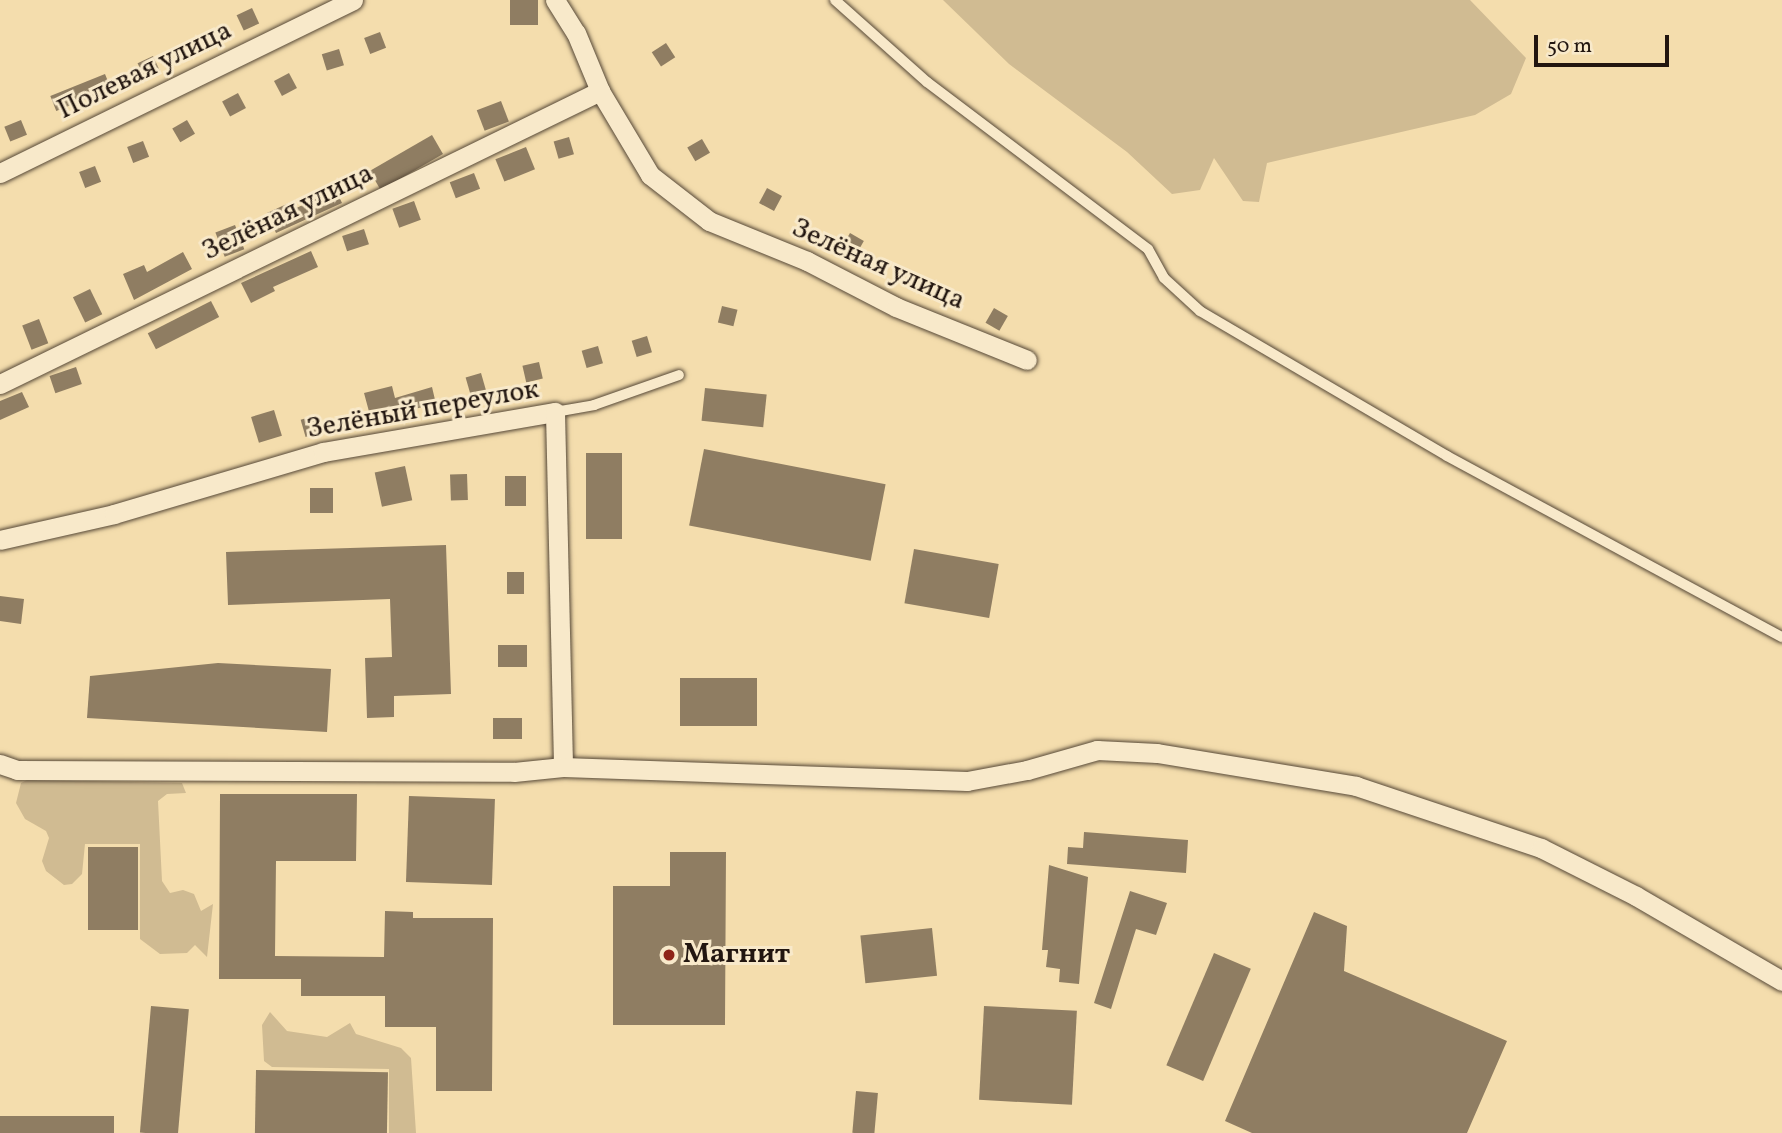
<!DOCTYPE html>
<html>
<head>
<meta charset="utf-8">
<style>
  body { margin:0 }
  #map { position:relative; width:1782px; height:1133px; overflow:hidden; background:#f4ddad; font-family:Vollkorn,serif }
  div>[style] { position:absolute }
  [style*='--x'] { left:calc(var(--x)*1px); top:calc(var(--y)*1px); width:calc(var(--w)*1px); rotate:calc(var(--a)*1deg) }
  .green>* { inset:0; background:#d0bb92 }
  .building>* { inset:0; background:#8f7d62; transform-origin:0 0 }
  .roads { filter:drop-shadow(0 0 2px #564837) drop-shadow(0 0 2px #564837) }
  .lane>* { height:10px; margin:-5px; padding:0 5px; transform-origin:5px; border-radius:5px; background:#f8e9ca }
  .street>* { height:19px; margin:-9.5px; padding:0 9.5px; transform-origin:9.5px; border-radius:9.5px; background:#f8e9ca }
  .dots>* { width:19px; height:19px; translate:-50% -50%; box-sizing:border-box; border:4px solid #f8e9ca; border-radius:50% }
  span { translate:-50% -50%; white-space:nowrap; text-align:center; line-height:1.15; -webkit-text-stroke:6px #f8e9ca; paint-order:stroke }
  .street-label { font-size:28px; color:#221610 }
  .poi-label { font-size:28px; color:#221610; font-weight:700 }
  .left { translate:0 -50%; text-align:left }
  .scale { position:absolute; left:1534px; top:35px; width:135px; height:32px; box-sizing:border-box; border:4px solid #221610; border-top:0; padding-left:9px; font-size:21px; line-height:24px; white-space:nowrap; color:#221610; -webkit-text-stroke:5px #f8e9ca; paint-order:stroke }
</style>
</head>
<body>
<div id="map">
  <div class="green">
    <i style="clip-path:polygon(943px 0,1470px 0,1526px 58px,1511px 94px,1475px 115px,1267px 163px,1259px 202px,1243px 201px,1214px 158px,1200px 190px,1172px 194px,1127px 152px,1009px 64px)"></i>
    <i style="clip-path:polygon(27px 780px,182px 783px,186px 793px,167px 794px,158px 801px,162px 881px,170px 893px,183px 890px,194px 894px,201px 911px,213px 904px,207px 957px,195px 945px,187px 953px,160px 954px,140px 939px,140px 844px,85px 844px,82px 874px,72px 884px,64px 885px,46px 871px,42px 861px,49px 838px,46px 831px,25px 819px,16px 803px,21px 783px)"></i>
    <i style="clip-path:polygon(270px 1012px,287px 1031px,327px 1037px,350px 1023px,356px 1034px,401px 1048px,411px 1058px,416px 1133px,389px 1133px,389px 1069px,272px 1067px,264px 1061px,262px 1025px)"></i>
  </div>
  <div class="building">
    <i style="left:510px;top:0;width:28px;height:25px"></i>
    <i style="left:252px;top:8px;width:17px;height:17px;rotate:65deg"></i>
    <i style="left:380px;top:32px;width:17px;height:17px;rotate:69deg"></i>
    <i style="left:204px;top:34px;width:17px;height:17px;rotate:65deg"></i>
    <i style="left:666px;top:43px;width:17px;height:17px;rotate:57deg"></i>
    <i style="left:339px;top:49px;width:17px;height:18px;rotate:73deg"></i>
    <i style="left:153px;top:56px;width:17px;height:17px;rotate:65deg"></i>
    <i style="left:289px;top:73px;width:17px;height:17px;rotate:62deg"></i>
    <i style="left:105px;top:74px;width:16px;height:59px;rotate:68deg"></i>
    <i style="left:238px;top:93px;width:17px;height:18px;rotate:62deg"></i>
    <i style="left:501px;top:101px;width:22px;height:26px;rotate:69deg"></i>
    <i style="left:21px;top:120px;width:16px;height:18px;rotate:68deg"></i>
    <i style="left:187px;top:120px;width:16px;height:17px;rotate:60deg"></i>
    <i style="left:432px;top:135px;width:22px;height:72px;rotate:60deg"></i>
    <i style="left:569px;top:137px;width:18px;height:16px;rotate:74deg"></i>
    <i style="left:702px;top:139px;width:16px;height:17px;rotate:60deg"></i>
    <i style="left:143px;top:141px;width:17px;height:17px;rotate:69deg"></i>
    <i style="left:526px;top:147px;width:24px;height:33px;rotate:68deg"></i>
    <i style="left:95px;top:166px;width:17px;height:17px;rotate:69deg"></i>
    <i style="left:474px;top:173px;width:17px;height:26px;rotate:69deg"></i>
    <i style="left:767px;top:188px;width:17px;height:17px;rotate:28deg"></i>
    <i style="clip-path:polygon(336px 190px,342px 203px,276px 233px,267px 213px,291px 202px,294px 209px)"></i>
    <i style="left:414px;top:201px;width:20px;height:23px;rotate:70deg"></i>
    <i style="left:235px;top:225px;width:26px;height:21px;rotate:69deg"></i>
    <i style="left:364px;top:229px;width:16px;height:23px;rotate:72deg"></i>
    <i style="left:850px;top:233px;width:16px;height:17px;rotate:30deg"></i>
    <i style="clip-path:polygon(311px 251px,318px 267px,273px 287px,275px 291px,251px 303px,241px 283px)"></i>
    <i style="clip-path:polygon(183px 252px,192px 269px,134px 300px,123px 274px,144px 265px,147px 272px)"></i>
    <i style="left:90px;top:289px;width:28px;height:19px;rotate:64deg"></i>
    <i style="left:211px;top:301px;width:18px;height:71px;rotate:63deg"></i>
    <i style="left:722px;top:306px;width:16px;height:17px;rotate:14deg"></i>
    <i style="left:994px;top:308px;width:16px;height:17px;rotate:30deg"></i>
    <i style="left:39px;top:319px;width:26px;height:18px;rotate:69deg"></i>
    <i style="left:647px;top:336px;width:17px;height:16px;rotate:73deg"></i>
    <i style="left:598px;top:346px;width:18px;height:17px;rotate:74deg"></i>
    <i style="left:539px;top:362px;width:17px;height:17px;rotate:77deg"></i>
    <i style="left:76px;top:367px;width:18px;height:28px;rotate:71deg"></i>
    <i style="left:481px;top:373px;width:18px;height:16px;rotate:74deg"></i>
    <i style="clip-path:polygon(392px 386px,395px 398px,432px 387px,436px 404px,371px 419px,364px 393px)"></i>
    <i style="left:705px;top:388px;width:62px;height:33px;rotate:6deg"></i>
    <i style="clip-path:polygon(22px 392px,29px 407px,0 420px,0 401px)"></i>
    <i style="left:274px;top:410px;width:27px;height:24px;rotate:73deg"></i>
    <i style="left:317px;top:415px;width:18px;height:17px;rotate:74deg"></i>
    <i style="left:704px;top:449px;width:185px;height:78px;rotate:11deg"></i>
    <i style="left:586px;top:453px;width:36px;height:86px"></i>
    <i style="left:405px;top:466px;width:35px;height:31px;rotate:78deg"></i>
    <i style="left:467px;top:474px;width:26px;height:17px;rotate:88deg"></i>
    <i style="left:505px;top:476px;width:21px;height:30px"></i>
    <i style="left:310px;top:488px;width:23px;height:25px"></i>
    <i style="clip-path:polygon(446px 545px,451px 694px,394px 696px,394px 717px,367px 718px,365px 658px,392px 657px,390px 599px,228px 605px,226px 552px)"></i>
    <i style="left:914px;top:549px;width:86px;height:55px;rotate:10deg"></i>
    <i style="left:507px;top:572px;width:17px;height:22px"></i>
    <i style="clip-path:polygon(0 596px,24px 599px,21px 624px,0 621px)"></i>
    <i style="left:498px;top:645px;width:29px;height:22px"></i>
    <i style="clip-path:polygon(218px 663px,331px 669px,327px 732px,87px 718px,90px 676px)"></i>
    <i style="left:680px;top:678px;width:77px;height:48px"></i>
    <i style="left:493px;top:718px;width:29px;height:21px"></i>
    <i style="clip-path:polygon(220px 794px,357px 794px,356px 861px,276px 861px,275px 956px,384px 957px,385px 911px,413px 912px,413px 918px,493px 918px,492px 1091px,436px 1091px,436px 1027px,385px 1027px,385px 996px,301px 996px,301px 979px,219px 979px)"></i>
    <i style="left:409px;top:796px;width:86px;height:86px;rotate:2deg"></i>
    <i style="clip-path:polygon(1084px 832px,1188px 840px,1186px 873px,1067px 864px,1068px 847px,1083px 848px)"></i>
    <i style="left:88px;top:847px;width:50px;height:83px"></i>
    <i style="clip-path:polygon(670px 852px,726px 852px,725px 1025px,613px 1025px,613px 886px,670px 886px)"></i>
    <i style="clip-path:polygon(1049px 865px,1088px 877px,1079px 984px,1059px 982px,1060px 969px,1046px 967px,1048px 950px,1042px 950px)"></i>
    <i style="clip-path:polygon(1130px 891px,1167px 903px,1156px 935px,1136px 929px,1111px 1009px,1094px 1003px)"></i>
    <i style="clip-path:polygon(1314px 912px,1347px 926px,1344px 971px,1507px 1041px,1467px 1133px,1252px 1133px,1225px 1121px)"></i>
    <i style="left:932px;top:928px;width:48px;height:72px;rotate:84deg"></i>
    <i style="left:1214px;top:953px;width:40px;height:122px;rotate:23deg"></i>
    <i style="left:151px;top:1006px;width:38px;height:127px;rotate:5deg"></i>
    <i style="left:984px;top:1006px;width:93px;height:94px;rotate:3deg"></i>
    <i style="left:256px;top:1070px;width:132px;height:63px;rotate:1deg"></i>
    <i style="left:856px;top:1091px;width:22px;height:42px;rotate:5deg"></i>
    <i style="left:0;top:1116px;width:114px;height:17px"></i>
  </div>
  <div class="roads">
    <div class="lane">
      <i style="--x:835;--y:0;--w:123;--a:41.7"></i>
      <i style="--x:927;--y:82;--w:277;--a:37.1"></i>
      <i style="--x:1148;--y:249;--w:33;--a:61"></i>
      <i style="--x:1164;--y:278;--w:49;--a:42.5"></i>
      <i style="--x:1200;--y:311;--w:286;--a:30.4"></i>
      <i style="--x:1447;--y:456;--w:381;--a:28.4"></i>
      <i style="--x:555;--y:412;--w:40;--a:-10"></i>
      <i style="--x:594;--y:405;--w:90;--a:-19.4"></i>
    </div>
    <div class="street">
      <i style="--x:555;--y:0;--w:39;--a:58"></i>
      <i style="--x:576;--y:33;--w:63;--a:67.5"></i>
      <i style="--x:600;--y:91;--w:98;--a:59.2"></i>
      <i style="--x:650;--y:175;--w:75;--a:37.9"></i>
      <i style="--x:709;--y:221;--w:106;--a:22.2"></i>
      <i style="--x:807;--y:261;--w:100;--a:27.3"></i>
      <i style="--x:896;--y:307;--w:141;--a:22"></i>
      <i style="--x:0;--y:173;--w:393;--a:-26.1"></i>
      <i style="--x:0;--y:384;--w:668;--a:-26.03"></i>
      <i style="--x:0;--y:540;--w:117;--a:-12.8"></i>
      <i style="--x:114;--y:514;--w:218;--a:-16.5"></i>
      <i style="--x:323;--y:452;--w:235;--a:-9.8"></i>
      <i style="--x:555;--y:412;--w:355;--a:88.7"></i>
      <i style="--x:0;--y:764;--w:18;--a:19"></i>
      <i style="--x:17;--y:770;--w:497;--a:0.2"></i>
      <i style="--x:514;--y:772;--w:49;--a:-5.8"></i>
      <i style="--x:563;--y:767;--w:404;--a:2"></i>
      <i style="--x:967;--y:781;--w:61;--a:-10.4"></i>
      <i style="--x:1027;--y:770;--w:73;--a:-15.9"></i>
      <i style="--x:1097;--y:750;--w:60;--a:2.9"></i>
      <i style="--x:1157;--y:753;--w:202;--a:9.4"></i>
      <i style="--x:1356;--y:786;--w:195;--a:18.5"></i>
      <i style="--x:1541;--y:848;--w:106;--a:26.8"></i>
      <i style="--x:1636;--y:896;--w:169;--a:30.2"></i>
    </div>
  </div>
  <div class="dots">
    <i style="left:669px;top:955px;background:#8f2418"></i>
  </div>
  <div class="street-label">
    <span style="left:145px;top:71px;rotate:-26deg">Полевая улица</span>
    <span style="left:288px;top:213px;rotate:-26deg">Зелёная улица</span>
    <span style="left:878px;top:265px;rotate:24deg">Зелёная улица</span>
    <span style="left:423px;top:410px;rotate:-10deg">Зелёный переулок</span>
  </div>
  <div class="poi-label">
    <span class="left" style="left:683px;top:955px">Магнит</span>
  </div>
  <div class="scale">50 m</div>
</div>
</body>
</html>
